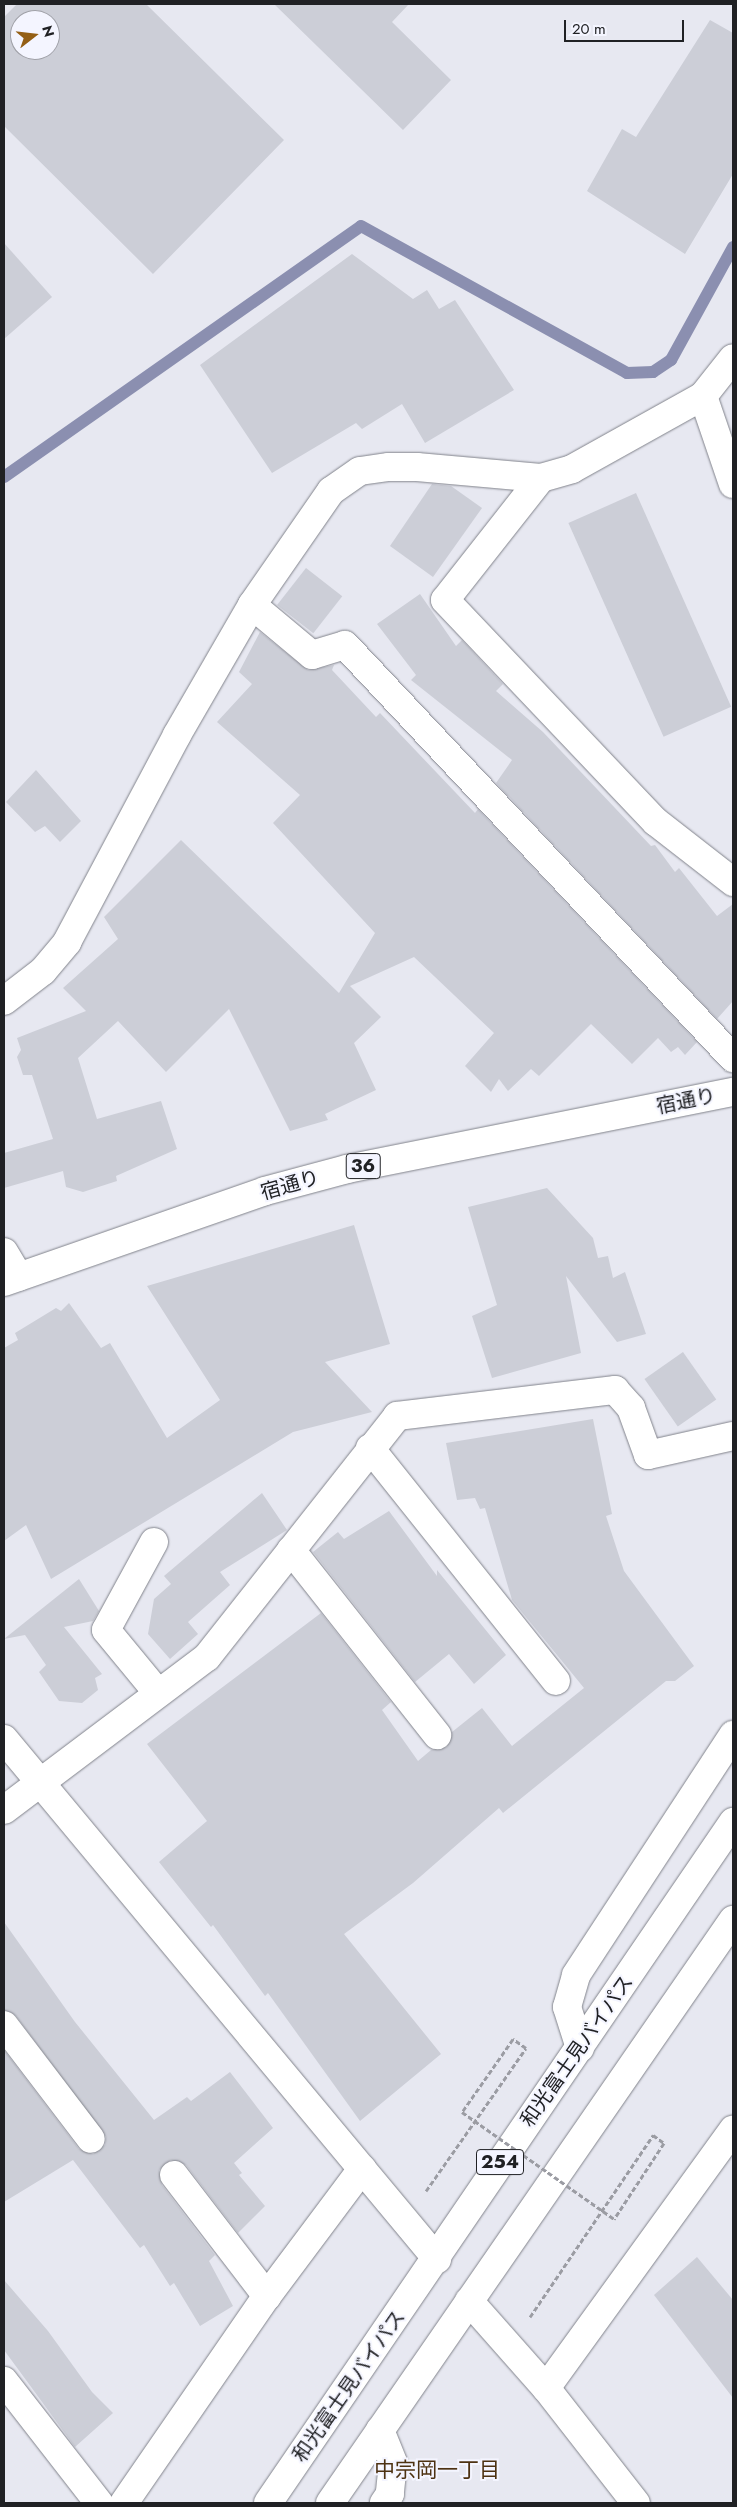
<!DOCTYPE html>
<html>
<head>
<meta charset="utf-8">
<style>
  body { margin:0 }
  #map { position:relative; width:737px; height:2507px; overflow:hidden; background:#e7e8f1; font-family:Jost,"Noto Sans JP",sans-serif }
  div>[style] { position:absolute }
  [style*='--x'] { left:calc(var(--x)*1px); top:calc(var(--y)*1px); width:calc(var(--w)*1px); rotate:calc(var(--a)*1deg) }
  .stream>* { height:12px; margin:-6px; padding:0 6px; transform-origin:6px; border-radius:6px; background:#8b8fb0 }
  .building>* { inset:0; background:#ccced7; transform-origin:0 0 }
  .path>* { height:3px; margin-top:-1.5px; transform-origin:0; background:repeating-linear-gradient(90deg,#9b9ca3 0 5px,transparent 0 7.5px) }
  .roads { filter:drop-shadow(0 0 1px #81838b) drop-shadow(0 0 1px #81838b) }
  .minor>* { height:28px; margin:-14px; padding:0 14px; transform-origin:14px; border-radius:14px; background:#fff }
  .major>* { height:28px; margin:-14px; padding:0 14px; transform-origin:14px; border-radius:14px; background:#fff }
  .highway>* { height:28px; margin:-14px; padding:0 14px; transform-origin:14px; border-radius:14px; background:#fff }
  .path-bridge>* { height:3px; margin-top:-1.5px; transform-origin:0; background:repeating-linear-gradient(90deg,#9b9ca3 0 5px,transparent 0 7.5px) }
  span { translate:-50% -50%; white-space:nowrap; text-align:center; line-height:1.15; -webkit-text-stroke:4px #f4f5ff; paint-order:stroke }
  .shield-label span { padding:1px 4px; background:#f4f5ff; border:1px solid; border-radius:4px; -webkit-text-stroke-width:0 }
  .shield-label { font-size:19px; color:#202124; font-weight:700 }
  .street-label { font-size:20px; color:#202124 }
  .neighbourhood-label { font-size:21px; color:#4d3212 }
  .frame { position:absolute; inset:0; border:5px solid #202124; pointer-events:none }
  .north { position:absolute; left:10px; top:10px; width:50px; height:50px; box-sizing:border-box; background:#f4f5ff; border:1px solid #9fa0a7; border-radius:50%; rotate:74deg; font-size:14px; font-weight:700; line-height:20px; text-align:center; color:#202124 }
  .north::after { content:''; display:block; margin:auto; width:18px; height:22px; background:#945f15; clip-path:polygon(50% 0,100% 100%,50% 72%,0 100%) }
  .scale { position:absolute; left:564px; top:20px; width:120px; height:22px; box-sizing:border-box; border:2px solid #202124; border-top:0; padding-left:6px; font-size:15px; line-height:18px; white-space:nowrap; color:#202124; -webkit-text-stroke:4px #f4f5ff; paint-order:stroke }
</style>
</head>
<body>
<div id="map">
  <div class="stream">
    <i style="--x:4;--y:477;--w:436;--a:-35.1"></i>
    <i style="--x:361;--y:226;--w:304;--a:28.9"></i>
    <i style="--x:627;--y:373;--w:26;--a:-2"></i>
    <i style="--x:653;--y:372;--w:22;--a:-34"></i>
    <i style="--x:671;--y:360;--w:129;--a:-61.2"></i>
  </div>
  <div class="building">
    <i style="clip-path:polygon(evenodd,17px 4px,146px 4px,284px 140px,153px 274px,4px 126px,4px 17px,17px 4px,20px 20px,50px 20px,50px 50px,20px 50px,20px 20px)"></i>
    <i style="clip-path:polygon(274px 4px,409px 4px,392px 22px,451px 80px,403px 130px)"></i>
    <i style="clip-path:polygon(710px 20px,733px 33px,733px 174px,685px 254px,587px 191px,622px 129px,636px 137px)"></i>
    <i style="clip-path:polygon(4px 243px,52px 297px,4px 339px)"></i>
    <i style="clip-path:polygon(352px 254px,413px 299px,427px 290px,439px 309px,455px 300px,514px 390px,425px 443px,402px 404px,362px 429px,356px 423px,272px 473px,200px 365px)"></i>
    <i style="clip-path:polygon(432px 484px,451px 486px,482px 508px,433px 577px,390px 546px)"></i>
    <i style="left:636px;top:493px;width:234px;height:74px;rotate:66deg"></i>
    <i style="left:306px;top:568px;width:46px;height:47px;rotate:38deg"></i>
    <i style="clip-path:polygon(420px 594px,456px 646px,462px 640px,503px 684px,496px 691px,543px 732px,651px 846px,655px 845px,675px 872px,679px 868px,717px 916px,733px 904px,733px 1001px,717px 1019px,496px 783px,512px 760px,411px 680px,416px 675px,377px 624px)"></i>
    <i style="clip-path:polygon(260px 632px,308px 670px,334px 665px,332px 670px,376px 717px,380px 713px,475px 813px,478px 809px,697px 1042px,685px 1055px,678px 1047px,671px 1052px,658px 1038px,632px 1064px,591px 1024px,539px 1076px,531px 1069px,508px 1091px,499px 1079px,491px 1092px,465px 1066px,494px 1033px,414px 957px,350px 986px,381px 1017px,354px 1043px,376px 1090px,325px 1114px,328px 1120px,290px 1131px,229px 1009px,166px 1072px,118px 1021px,78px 1058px,97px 1119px,161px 1101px,177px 1149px,116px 1176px,117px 1181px,83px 1192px,66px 1187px,63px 1171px,4px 1188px,4px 1153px,53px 1139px,32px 1075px,23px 1075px,17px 1057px,21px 1050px,17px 1038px,86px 1011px,63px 988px,118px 939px,104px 917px,181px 840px,339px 993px,375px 933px,273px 823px,300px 795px,217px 722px,252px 684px,239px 672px)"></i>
    <i style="clip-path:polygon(36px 770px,81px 821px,60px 842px,45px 826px,35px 832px,6px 802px)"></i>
    <i style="clip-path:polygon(547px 1188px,593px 1238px,598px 1258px,608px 1256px,613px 1278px,625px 1272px,646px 1334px,617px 1342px,566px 1276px,581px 1353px,492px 1378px,472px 1316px,497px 1305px,468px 1207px)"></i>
    <i style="clip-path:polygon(354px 1225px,390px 1344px,325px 1362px,372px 1412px,293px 1432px,51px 1579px,26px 1525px,4px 1541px,4px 1348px,18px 1340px,15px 1333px,56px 1308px,61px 1311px,69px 1303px,101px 1348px,110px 1343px,167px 1438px,220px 1400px,147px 1286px)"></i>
    <i style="left:683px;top:1352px;width:58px;height:47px;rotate:55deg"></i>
    <i style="clip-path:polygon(593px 1419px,612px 1514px,606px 1516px,624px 1571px,694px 1666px,675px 1681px,666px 1681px,503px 1813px,499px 1808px,413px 1883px,344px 1934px,441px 2054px,360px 2121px,268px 1993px,265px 1996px,213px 1925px,211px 1927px,159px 1862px,207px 1821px,147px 1744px,321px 1613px,391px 1702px,382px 1710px,418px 1761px,431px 1750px,447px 1747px,452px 1732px,482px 1708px,512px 1746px,584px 1688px,512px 1600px,485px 1508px,480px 1509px,475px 1498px,457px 1500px,446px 1443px)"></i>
    <i style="clip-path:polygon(262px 1493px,287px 1530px,220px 1572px,230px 1585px,188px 1622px,198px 1634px,170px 1659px,148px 1634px,154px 1599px,171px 1584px,164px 1576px)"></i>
    <i style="clip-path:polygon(389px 1511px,437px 1576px,437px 1570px,506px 1655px,474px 1684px,449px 1654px,415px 1682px,313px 1552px,338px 1532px,344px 1539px)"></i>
    <i style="clip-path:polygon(79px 1579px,99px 1611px,93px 1621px,64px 1627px,102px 1674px,95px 1678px,98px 1690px,82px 1703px,59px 1701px,39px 1672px,46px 1665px,25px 1635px,4px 1639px)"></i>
    <i style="clip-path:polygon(4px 1922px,75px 2022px,154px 2120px,187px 2097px,191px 2101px,230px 2072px,273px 2128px,234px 2163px,242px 2173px,239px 2175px,265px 2206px,238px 2233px,186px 2165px,171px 2160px,159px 2170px,162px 2185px,215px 2255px,209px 2261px,233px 2306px,200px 2326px,174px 2283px,170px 2286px,144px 2245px,140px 2248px,73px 2160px,4px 2202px,4px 2050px,79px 2149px,93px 2154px,105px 2145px,106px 2137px,16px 2016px,4px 2010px)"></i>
    <i style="clip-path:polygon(697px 2257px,733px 2300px,733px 2398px,654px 2295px)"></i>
    <i style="clip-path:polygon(4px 2280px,48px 2331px,92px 2392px,113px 2413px,75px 2447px,4px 2350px)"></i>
  </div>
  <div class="path">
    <i style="--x:426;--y:2191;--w:174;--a:-55"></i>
    <i style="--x:526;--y:2048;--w:16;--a:-145"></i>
    <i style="--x:513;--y:2039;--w:89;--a:124.9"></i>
    <i style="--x:530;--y:2317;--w:220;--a:-55.9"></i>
    <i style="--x:653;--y:2135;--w:14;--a:36"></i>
    <i style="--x:664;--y:2143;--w:91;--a:123.3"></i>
  </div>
  <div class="roads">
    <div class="minor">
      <i style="--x:703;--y:396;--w:93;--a:71.2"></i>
      <i style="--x:541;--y:478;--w:155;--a:128.2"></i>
      <i style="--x:445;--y:600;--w:306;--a:46.5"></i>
      <i style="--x:656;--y:822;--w:98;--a:37.9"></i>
      <i style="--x:252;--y:605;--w:78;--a:39.8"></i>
      <i style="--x:312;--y:655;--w:34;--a:-17"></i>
      <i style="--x:345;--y:645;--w:567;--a:46.79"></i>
      <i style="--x:4;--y:1001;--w:49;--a:-37.6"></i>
      <i style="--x:43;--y:971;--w:38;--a:-50"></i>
      <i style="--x:67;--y:942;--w:234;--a:-62"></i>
      <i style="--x:177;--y:735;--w:150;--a:-60"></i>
      <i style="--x:252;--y:605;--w:139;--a:-55.3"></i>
      <i style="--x:331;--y:491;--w:35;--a:-35"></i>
      <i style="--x:360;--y:471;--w:29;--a:-8"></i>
      <i style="--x:389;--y:467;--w:28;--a:0"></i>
      <i style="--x:417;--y:467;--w:124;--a:5.1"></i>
      <i style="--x:541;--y:478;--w:32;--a:-16"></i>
      <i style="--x:572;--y:469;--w:150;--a:-29.1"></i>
      <i style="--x:703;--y:396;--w:48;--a:-51.7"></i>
      <i style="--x:4;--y:1252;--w:29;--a:59"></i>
      <i style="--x:370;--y:1448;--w:298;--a:51.4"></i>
      <i style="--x:154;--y:1542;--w:100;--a:118.6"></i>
      <i style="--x:106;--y:1630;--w:82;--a:50.5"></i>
      <i style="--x:291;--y:1550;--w:236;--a:51.7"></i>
      <i style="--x:4;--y:1739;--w:677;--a:50.22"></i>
      <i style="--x:4;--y:1810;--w:254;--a:-37"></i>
      <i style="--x:207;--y:1657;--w:307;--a:-51.7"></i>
      <i style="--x:397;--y:1416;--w:220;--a:-6.8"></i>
      <i style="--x:615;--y:1390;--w:24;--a:48"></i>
      <i style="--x:631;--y:1408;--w:50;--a:70.1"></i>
      <i style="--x:648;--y:1455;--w:87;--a:-12.6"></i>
      <i style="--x:4;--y:2025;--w:143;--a:52.7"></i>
      <i style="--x:580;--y:2048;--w:43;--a:-107.6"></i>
      <i style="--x:567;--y:2007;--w:33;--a:-74"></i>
      <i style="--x:576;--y:1975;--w:287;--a:-56.8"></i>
      <i style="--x:174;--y:2175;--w:153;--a:52.5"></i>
      <i style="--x:469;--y:2301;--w:116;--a:48.5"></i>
      <i style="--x:546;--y:2388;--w:146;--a:52"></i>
      <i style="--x:4;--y:2381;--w:155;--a:52.1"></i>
      <i style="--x:546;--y:2388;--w:319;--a:-54.1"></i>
      <i style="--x:380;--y:2430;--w:35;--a:68"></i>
      <i style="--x:393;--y:2463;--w:31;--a:96"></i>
      <i style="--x:390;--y:2494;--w:11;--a:124"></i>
      <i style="--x:124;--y:2503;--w:252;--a:-55.4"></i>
      <i style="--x:267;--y:2296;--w:159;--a:-53.2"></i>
    </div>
    <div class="major">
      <i style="--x:4;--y:1282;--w:276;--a:-19.2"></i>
      <i style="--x:265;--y:1191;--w:85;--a:-15"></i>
      <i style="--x:347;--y:1169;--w:394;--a:-11.3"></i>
    </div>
    <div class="highway">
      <i style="--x:268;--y:2503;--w:825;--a:-55.67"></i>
      <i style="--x:330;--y:2503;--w:709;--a:-55.35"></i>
    </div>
  </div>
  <div class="path-bridge">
    <i style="--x:462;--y:2112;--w:186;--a:35.1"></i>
  </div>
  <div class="shield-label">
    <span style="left:363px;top:1166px">36</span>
    <span style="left:500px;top:2162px">254</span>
  </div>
  <div class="street-label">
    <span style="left:686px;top:1101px;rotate:-11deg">宿通り</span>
    <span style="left:290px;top:1185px;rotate:-16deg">宿通り</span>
    <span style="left:577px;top:2051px;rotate:-55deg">和光富士見バイパス</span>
    <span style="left:349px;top:2386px;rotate:-55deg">和光富士見バイパス</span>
  </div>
  <div class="neighbourhood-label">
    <span style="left:437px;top:2470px">中宗岡一丁目</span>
  </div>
  <div class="frame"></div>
  <div class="north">N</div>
  <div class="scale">20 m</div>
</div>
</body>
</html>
